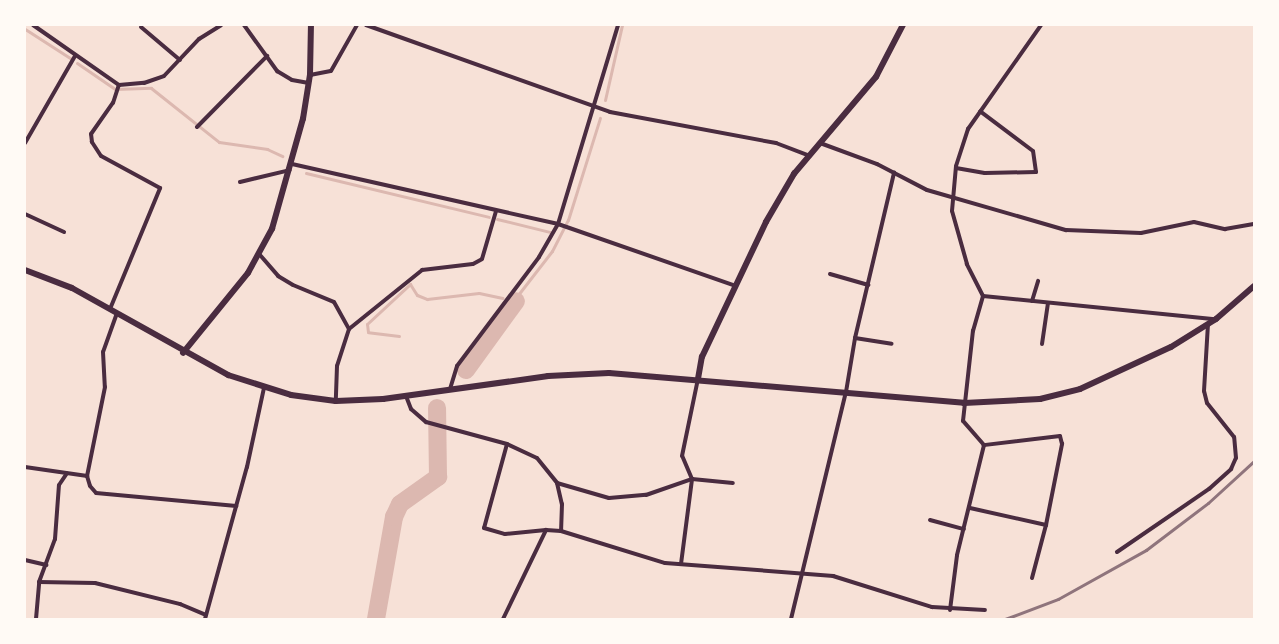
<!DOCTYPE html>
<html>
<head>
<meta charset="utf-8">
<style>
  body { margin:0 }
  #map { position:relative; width:1279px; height:644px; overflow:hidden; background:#f7e1d7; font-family:"DejaVu Sans",sans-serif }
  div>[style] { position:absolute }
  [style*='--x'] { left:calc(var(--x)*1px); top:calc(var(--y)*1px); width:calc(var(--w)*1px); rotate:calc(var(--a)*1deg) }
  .stream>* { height:3px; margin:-1.5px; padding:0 1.5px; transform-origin:1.5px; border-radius:1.5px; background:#dcb8b0 }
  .river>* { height:18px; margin:-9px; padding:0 9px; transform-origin:9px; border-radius:9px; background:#dcb8b0 }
  .minor>* { height:4px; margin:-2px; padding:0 2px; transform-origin:2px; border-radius:2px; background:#4a2c40 }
  .tertiary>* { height:5.5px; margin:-2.75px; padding:0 2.75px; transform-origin:2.75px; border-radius:2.75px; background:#4a2c40 }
  .secondary>* { height:6px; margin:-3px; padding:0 3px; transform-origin:3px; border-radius:3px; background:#4a2c40 }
  .rail>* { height:3px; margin:-1.5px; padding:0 1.5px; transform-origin:1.5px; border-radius:1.5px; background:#8f747c }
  span { translate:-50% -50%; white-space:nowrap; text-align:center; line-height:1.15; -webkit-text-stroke:3px #fffaf5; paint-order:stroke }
  .frame { position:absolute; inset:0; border:26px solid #fffaf5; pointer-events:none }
</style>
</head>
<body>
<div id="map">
  <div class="stream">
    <i style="--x:25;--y:29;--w:54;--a:32.8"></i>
    <i style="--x:77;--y:63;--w:46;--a:34.4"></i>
    <i style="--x:115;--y:89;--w:36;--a:-2"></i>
    <i style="--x:151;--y:88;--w:87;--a:38.5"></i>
    <i style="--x:219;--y:142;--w:49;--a:8.3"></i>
    <i style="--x:267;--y:149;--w:17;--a:25"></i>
    <i style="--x:605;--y:100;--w:77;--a:-77.2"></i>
    <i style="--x:306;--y:173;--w:188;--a:13.5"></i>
    <i style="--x:497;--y:219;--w:55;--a:13.8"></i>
    <i style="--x:514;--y:300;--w:62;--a:-52.2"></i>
    <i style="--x:552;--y:251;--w:35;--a:-63"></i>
    <i style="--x:568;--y:220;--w:107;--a:-72.6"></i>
    <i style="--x:399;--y:336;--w:31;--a:-173"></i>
    <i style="--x:368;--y:332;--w:8;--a:-97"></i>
    <i style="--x:367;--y:324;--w:59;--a:-42.9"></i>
    <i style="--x:410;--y:284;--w:13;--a:58"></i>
    <i style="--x:417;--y:295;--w:11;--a:22"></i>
    <i style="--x:427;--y:299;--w:52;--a:-6.6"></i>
    <i style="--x:479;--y:293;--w:24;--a:12"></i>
  </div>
  <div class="river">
    <i style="--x:466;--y:370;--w:85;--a:-54.1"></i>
    <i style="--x:376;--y:619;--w:104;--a:-80"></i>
    <i style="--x:394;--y:517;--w:14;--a:-65"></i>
    <i style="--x:400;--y:504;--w:47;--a:-35.4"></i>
    <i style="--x:438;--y:477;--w:69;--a:-90.8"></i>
  </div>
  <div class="minor">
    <i style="--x:33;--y:25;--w:105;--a:34.9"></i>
    <i style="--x:119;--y:85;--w:25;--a:-5"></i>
    <i style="--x:144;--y:83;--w:21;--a:-19"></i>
    <i style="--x:164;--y:76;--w:51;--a:-46.6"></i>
    <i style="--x:199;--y:39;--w:26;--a:-32"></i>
    <i style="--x:244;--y:25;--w:57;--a:54.3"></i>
    <i style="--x:277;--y:71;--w:17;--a:31"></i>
    <i style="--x:292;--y:80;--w:17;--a:10"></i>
    <i style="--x:366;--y:25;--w:259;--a:19.6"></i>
    <i style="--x:610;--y:112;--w:169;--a:10.6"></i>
    <i style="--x:776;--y:143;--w:34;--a:21"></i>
    <i style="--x:141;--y:27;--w:51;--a:40.2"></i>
    <i style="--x:310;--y:75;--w:21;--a:-11"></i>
    <i style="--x:331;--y:71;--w:53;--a:-60.5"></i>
    <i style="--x:197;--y:127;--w:100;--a:-45.4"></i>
    <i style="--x:25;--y:143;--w:100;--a:-60.1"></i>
    <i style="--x:820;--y:143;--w:61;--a:20.2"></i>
    <i style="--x:877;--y:164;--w:56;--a:27.5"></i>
    <i style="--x:927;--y:190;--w:145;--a:16.1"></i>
    <i style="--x:1066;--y:230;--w:75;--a:2.3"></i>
    <i style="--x:1141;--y:233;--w:54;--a:-11.7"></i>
    <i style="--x:1194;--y:222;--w:32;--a:13"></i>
    <i style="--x:1225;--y:229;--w:29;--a:-10"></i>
    <i style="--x:292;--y:164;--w:273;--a:12.7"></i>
    <i style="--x:558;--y:224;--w:188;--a:19.2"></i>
    <i style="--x:956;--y:168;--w:29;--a:10"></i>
    <i style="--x:985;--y:173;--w:51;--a:-1.1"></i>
    <i style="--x:1036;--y:172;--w:21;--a:-98"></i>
    <i style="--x:1033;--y:151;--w:66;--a:-143"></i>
    <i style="--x:240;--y:182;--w:51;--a:-13.5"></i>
    <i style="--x:25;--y:214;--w:43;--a:24.8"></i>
    <i style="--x:260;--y:255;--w:28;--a:49"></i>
    <i style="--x:278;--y:276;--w:17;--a:31"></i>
    <i style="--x:293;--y:285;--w:44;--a:22.5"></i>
    <i style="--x:334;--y:302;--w:31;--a:61"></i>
    <i style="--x:349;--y:329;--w:39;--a:108"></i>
    <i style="--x:337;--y:366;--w:35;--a:92"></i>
    <i style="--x:830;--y:274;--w:40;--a:16"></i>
    <i style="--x:983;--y:296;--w:233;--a:5.7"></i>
    <i style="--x:1032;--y:301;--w:21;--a:-73"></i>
    <i style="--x:110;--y:309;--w:131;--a:-67.5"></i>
    <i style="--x:160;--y:188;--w:67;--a:-151.5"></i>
    <i style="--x:101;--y:156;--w:17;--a:-123"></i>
    <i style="--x:92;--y:142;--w:8;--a:-97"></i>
    <i style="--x:91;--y:134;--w:38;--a:-55"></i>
    <i style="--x:113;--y:103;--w:19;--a:-72"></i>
    <i style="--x:117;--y:313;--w:41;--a:109.7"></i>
    <i style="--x:103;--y:352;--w:35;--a:87"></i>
    <i style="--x:105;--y:387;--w:91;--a:101.4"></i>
    <i style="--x:87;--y:476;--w:10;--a:73"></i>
    <i style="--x:90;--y:486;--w:9;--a:49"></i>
    <i style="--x:96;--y:493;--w:141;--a:5.3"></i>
    <i style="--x:349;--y:329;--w:94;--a:-38.9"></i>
    <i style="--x:422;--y:270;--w:51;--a:-6.7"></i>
    <i style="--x:473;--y:264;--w:10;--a:-29"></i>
    <i style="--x:482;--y:259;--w:50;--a:-73.7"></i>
    <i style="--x:855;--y:338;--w:37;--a:9"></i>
    <i style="--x:1042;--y:344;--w:41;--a:-81.7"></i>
    <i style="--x:450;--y:389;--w:24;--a:-73"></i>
    <i style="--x:457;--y:366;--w:136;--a:-53"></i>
    <i style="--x:539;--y:257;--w:38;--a:-60"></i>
    <i style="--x:558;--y:224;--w:208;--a:-73.2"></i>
    <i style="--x:406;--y:396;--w:14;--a:69"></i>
    <i style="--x:411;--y:409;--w:20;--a:41"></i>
    <i style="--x:426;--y:422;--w:84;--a:15.2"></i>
    <i style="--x:507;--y:444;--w:33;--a:25"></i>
    <i style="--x:537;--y:458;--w:32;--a:51"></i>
    <i style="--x:557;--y:483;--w:22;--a:77"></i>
    <i style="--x:562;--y:504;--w:27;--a:92"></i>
    <i style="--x:561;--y:531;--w:109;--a:17.1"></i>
    <i style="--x:665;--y:563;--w:169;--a:4.4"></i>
    <i style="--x:833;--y:576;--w:104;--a:17.4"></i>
    <i style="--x:932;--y:607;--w:53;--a:3.2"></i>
    <i style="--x:507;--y:444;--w:87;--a:105.3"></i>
    <i style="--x:484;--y:528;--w:22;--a:16"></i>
    <i style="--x:505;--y:534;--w:41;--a:-5.6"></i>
    <i style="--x:25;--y:467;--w:63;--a:8.3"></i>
    <i style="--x:557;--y:483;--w:54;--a:16.1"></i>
    <i style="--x:609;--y:498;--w:37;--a:-5"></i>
    <i style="--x:646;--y:495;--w:49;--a:-19.2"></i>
    <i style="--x:692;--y:479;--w:41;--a:5.6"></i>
    <i style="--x:970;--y:508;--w:78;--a:12.6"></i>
    <i style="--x:1046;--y:525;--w:83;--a:-78.8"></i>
    <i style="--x:1062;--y:444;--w:8;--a:-104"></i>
    <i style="--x:1060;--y:436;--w:77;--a:173.2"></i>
    <i style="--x:930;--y:520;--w:35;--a:15"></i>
    <i style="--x:1117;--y:552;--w:112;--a:-34.4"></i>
    <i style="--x:1209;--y:489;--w:30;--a:-42"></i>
    <i style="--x:1231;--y:469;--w:12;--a:-66"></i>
    <i style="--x:1236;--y:458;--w:21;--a:-95"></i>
    <i style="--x:1234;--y:437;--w:43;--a:-128.5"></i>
    <i style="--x:1207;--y:403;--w:12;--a:-104"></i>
    <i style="--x:1204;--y:391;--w:67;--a:-86.6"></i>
    <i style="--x:25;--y:560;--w:22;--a:13"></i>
    <i style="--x:681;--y:564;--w:86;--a:-82.6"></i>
    <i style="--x:692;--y:479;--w:25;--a:-113"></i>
    <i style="--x:682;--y:456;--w:79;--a:-78.3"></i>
    <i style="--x:1032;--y:578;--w:55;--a:-75.2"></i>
    <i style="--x:39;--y:582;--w:56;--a:1"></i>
    <i style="--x:95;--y:583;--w:88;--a:13.9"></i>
    <i style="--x:180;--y:604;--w:28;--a:23"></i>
    <i style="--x:950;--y:610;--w:55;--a:-82.7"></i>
    <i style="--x:957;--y:555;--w:113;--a:-76.2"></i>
    <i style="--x:984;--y:445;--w:32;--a:-131"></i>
    <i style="--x:963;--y:421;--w:91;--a:-83.7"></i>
    <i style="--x:973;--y:331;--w:36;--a:-74"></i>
    <i style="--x:983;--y:296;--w:36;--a:-117"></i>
    <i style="--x:967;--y:264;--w:55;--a:-105.8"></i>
    <i style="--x:952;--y:211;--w:45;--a:-84.9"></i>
    <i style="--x:956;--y:166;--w:39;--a:-72"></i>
    <i style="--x:968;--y:129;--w:127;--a:-54.9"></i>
    <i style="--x:36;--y:619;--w:37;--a:-85"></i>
    <i style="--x:39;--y:582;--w:46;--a:-69.6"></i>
    <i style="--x:55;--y:539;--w:54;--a:-85.8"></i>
    <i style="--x:59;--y:485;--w:14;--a:-56"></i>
    <i style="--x:205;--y:619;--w:158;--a:-74.6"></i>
    <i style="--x:247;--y:467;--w:81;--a:-77.9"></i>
    <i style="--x:503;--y:619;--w:99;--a:-64.2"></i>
    <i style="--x:546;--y:530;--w:15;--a:4"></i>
    <i style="--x:791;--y:619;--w:234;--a:-76.4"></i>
    <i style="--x:846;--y:392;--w:55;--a:-80.5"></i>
    <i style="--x:855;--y:338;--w:170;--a:-76.7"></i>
  </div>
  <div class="tertiary">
    <i style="--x:183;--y:353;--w:103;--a:-50.9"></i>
    <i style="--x:248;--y:273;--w:50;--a:-61.4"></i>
    <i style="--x:272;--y:229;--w:114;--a:-74.3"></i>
    <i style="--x:303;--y:119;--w:45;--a:-81"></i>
    <i style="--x:310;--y:75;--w:50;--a:-88.9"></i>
    <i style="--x:698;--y:379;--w:22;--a:-80"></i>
    <i style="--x:702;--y:357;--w:149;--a:-64.6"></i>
    <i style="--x:766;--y:222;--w:56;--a:-59.7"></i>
    <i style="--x:794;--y:174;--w:127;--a:-49.8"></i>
    <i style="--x:876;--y:77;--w:59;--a:-62.6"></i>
  </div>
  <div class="secondary">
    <i style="--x:25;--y:270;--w:50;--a:21"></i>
    <i style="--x:72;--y:288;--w:179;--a:29.1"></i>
    <i style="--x:228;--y:375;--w:66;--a:17.6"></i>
    <i style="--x:291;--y:395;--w:45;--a:7.6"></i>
    <i style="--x:336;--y:401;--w:47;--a:-2.4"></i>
    <i style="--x:383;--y:399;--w:167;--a:-7.9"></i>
    <i style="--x:548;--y:376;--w:61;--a:-2.8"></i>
    <i style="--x:609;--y:373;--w:356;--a:4.8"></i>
    <i style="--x:964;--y:403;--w:76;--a:-3"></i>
    <i style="--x:1040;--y:399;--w:41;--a:-14"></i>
    <i style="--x:1080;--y:389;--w:100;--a:-24.8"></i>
    <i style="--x:1171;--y:347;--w:53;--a:-31.9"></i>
    <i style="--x:1216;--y:319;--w:50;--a:-41"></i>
  </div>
  <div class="rail">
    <i style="--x:1005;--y:619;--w:57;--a:-20.7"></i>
    <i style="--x:1058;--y:599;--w:101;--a:-29.1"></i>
    <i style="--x:1146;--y:550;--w:78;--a:-37.2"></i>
    <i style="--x:1208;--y:503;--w:62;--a:-42.4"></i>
  </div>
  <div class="frame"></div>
</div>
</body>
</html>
